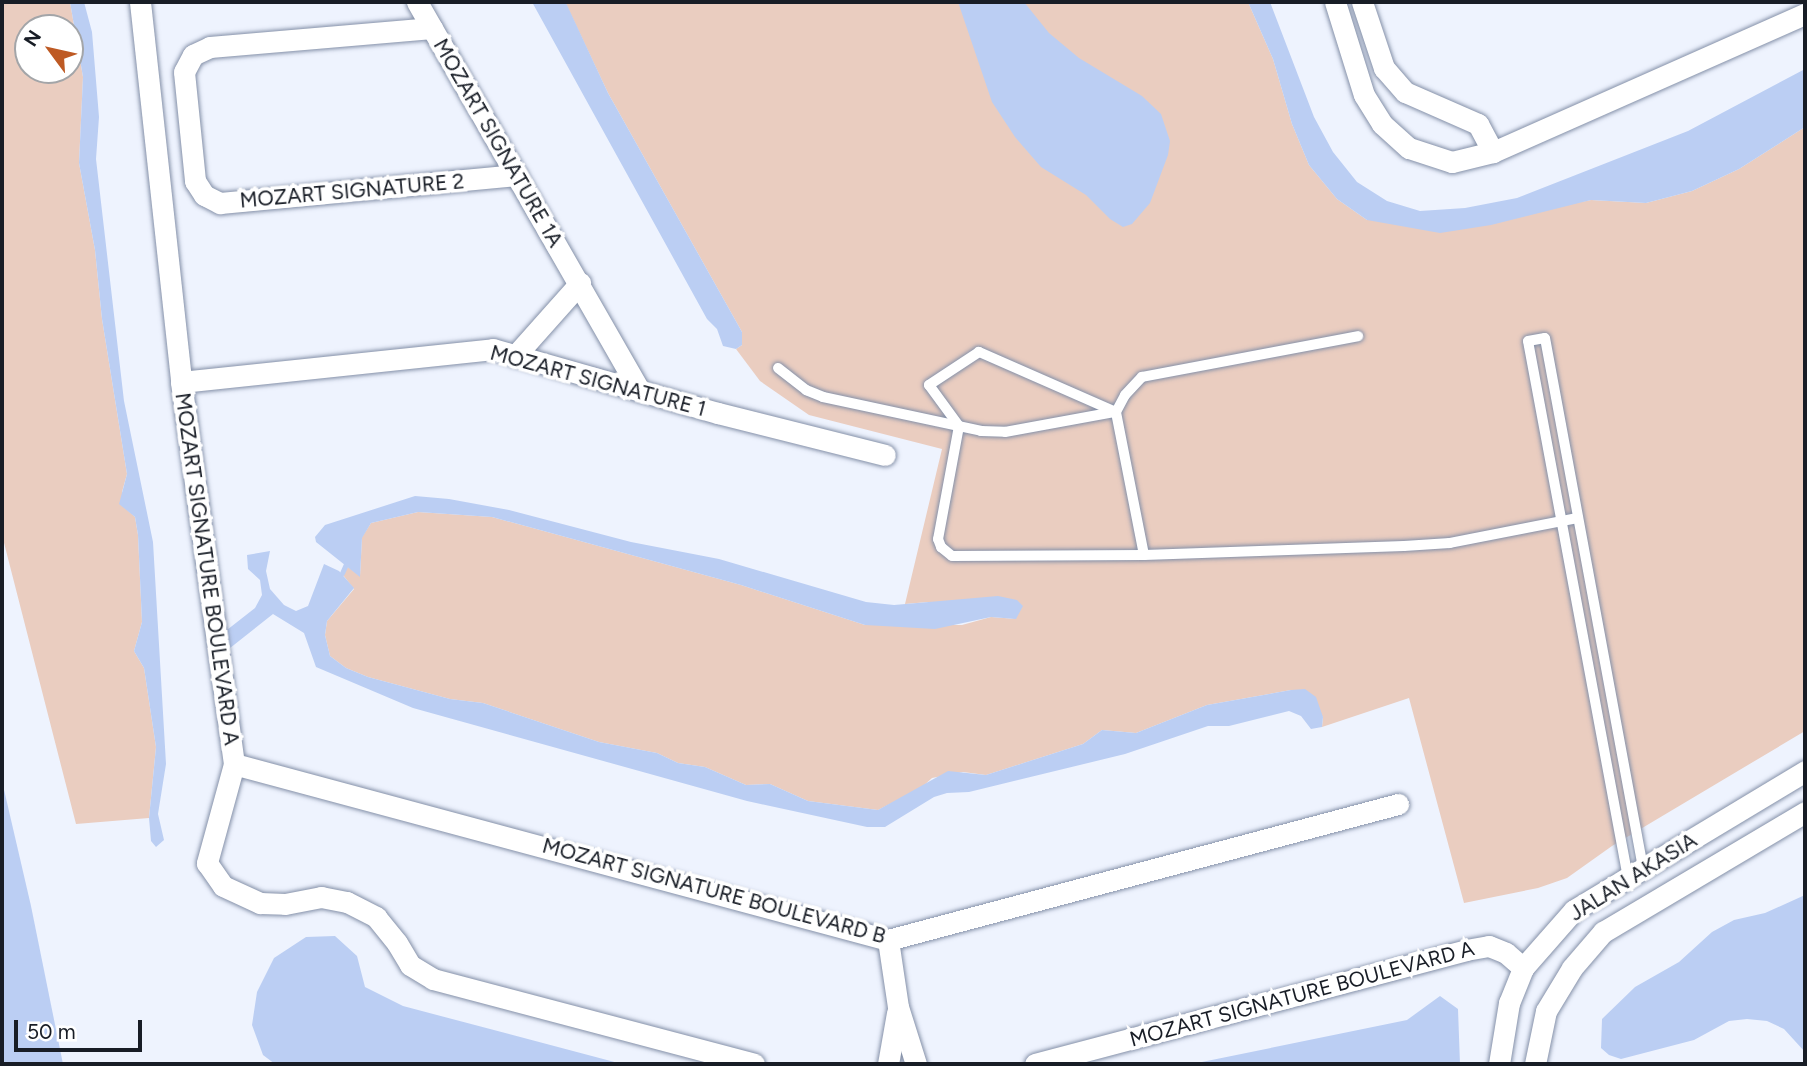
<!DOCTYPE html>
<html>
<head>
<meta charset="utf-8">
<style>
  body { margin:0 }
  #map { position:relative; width:1807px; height:1066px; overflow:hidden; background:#eef3fe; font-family:Figtree,sans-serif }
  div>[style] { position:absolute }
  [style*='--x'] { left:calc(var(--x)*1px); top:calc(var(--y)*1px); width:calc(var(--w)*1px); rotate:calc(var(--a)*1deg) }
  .green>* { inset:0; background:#eacdc0 }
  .water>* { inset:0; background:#bbcef3 }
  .stream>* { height:5px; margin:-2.5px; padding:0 2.5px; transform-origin:2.5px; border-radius:2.5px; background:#bbcef3 }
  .roads { filter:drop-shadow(0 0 2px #8490a8) drop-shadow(0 0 2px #8490a8) }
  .lane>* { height:10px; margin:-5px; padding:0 5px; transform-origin:5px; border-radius:5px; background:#fff }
  .street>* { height:21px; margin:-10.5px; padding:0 10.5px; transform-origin:10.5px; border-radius:10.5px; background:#fff }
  span { translate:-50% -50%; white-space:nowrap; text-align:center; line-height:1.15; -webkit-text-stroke:7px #fff; paint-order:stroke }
  .street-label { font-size:21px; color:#181d26 }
  .frame { position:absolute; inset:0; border:4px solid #181d26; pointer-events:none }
  .north { position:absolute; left:14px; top:14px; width:70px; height:70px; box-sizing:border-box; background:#fff; border:2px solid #a3a5a8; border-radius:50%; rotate:303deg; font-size:19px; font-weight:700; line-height:28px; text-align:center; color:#181d26 }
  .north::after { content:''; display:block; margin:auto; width:24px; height:32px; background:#be5a24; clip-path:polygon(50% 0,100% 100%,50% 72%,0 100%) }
  .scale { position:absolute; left:14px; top:1020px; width:128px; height:32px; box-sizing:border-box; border:4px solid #181d26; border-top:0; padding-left:9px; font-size:21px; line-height:24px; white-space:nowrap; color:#181d26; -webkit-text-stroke:5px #fff; paint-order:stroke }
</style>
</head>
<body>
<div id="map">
  <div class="green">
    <i style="clip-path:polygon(evenodd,2px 2px,70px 2px,83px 77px,79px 163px,95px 250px,102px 319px,127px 474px,122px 492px,125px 508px,135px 517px,138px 535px,142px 622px,134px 651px,144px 668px,156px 747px,149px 818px,76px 824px,2px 535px,2px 2px,28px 28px,70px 28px,70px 70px,28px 70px,28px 28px)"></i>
    <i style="clip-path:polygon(565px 2px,1248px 2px,1273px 59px,1292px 124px,1309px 165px,1337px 199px,1367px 220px,1560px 206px,1591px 200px,1646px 203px,1692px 191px,1739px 169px,1805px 127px,1805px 731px,1612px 846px,1567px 878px,1538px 888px,1464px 903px,1409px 698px,1322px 727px,1323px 717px,1291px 690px,1207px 705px,1136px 733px,1102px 730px,1083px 744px,986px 775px,963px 772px,932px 778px,921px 788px,878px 810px,808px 801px,770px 784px,746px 785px,705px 767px,678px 763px,657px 753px,599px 742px,483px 703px,450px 699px,368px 677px,346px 668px,330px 656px,325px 635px,327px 621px,354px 589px,343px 575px,348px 567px,360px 576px,362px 537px,371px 523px,418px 512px,492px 517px,741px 585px,865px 625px,962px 625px,991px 617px,1016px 619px,928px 602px,905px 604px,942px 449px,809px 415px,760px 381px,736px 349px,742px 345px,742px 332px,608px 93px)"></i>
  </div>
  <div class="water">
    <i style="clip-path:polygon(70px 2px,84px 2px,92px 32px,99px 117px,96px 159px,124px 401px,153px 542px,166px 764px,158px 814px,164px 840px,156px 847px,151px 841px,149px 818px,156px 747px,144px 668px,134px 651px,142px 622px,138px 535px,135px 517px,119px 504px,127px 474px,102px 319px,95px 250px,79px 163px,83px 77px)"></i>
    <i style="clip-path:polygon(532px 2px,565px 2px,567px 5px,608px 93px,742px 332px,742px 345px,736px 349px,723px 346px,717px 329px,707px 319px)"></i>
    <i style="clip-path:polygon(958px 2px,1024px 2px,1049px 33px,1079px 58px,1142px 96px,1161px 114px,1170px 141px,1168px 155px,1150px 203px,1132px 224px,1123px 227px,1110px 219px,1086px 195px,1041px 167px,1015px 137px,992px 102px)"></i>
    <i style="clip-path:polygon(1248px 2px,1270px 2px,1314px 117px,1333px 152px,1357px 182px,1387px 201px,1420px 211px,1465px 208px,1517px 198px,1688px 131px,1805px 69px,1805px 127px,1739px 169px,1692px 191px,1646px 203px,1591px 200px,1491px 225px,1440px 233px,1367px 220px,1337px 199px,1309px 165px,1292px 124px,1273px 59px)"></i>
    <i style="clip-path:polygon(415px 496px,449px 499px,509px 510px,631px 542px,719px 559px,866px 602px,894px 605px,998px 596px,1017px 600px,1023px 606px,1016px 619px,991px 617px,935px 629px,865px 625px,741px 585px,492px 517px,418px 512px,371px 523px,362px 538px,360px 577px,316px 542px,315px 537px,325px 525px)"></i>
    <i style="clip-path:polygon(270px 551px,266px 571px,270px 589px,284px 605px,296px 611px,308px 606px,324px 564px,339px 571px,354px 588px,327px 621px,325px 635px,330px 656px,346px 668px,368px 677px,450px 699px,483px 703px,599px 742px,657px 753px,678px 763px,705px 767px,746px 785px,770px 784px,808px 801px,878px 810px,948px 771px,986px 775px,1083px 744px,1102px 730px,1136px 733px,1207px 705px,1291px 690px,1305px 689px,1316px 697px,1323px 717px,1322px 727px,1311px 729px,1301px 716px,1289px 711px,1229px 726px,1208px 726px,1125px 754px,969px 792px,947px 793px,934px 797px,885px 827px,867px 827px,747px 801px,413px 708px,316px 667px,304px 633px,273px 614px,225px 652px,218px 637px,255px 608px,262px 595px,260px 580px,248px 569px,247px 555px)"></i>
    <i style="clip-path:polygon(2px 781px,31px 906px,63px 1064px,2px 1064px)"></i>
    <i style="clip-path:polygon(1805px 895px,1805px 1052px,1784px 1029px,1767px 1021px,1747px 1019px,1729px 1021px,1694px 1040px,1621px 1059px,1609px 1055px,1601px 1048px,1602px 1019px,1635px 987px,1679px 962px,1712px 932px,1734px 920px,1765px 913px)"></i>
    <i style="clip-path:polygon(335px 936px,357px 956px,365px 987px,403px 1006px,622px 1064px,275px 1064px,263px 1055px,252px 1025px,257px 992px,274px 958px,306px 937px)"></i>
    <i style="clip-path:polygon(1440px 996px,1458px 1009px,1460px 1064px,1192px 1064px,1407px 1020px)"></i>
  </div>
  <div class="stream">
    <i style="--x:342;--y:573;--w:10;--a:-66"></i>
  </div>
  <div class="roads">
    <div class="lane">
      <i style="--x:778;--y:368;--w:36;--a:38"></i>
      <i style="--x:806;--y:390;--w:18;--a:22"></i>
      <i style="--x:823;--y:397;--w:162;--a:12.1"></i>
      <i style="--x:981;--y:431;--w:24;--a:2"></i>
      <i style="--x:1005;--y:432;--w:111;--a:-10.4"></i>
      <i style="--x:1116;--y:412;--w:150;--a:-156.3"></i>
      <i style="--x:979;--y:352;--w:60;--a:146.6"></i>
      <i style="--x:929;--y:385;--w:51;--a:53.8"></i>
      <i style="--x:959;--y:426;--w:115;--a:100.5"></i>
      <i style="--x:938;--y:539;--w:9;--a:69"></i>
      <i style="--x:941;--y:547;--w:14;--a:39"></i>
      <i style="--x:952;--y:556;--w:192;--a:-0.3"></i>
      <i style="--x:1144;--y:555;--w:260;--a:-2"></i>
      <i style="--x:1404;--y:546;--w:46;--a:-3.7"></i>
      <i style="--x:1450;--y:543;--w:130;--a:-11.1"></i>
      <i style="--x:1144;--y:555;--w:146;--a:-101.1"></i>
      <i style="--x:1116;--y:412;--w:19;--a:-62"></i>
      <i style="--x:1125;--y:395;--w:25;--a:-47"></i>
      <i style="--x:1142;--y:377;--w:220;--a:-10.7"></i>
      <i style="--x:1628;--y:878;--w:546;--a:-100.55"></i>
      <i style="--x:1528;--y:341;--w:17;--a:-10"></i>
      <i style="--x:1545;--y:338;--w:539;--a:79.52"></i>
    </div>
    <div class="street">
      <i style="--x:140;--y:2;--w:382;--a:83.8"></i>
      <i style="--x:181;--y:382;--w:386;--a:82.1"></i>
      <i style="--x:234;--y:764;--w:103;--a:105.3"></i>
      <i style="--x:207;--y:863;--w:28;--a:55"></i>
      <i style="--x:223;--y:886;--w:41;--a:24.7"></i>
      <i style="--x:260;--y:903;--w:25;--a:2"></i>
      <i style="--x:285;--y:904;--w:37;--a:-11"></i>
      <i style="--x:321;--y:897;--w:26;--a:11"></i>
      <i style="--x:347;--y:902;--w:33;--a:27"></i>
      <i style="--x:376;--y:917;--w:33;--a:51"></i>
      <i style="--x:397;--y:943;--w:26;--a:59"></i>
      <i style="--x:410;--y:965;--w:27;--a:31"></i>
      <i style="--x:433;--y:979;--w:332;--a:14.8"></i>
      <i style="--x:417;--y:2;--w:448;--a:60.2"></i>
      <i style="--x:1335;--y:2;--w:97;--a:72.7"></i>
      <i style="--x:1364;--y:95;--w:34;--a:58"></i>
      <i style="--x:1382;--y:124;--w:36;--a:42"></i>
      <i style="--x:1409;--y:148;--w:45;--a:18"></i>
      <i style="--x:1452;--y:162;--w:42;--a:-13.7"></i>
      <i style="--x:1493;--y:152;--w:341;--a:-23.9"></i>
      <i style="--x:1362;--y:2;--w:70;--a:71.6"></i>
      <i style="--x:1384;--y:68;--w:32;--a:49"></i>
      <i style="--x:1405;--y:92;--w:80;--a:23.7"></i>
      <i style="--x:1478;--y:124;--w:32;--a:62"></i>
      <i style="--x:432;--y:28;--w:223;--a:175.1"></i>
      <i style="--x:210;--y:47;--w:19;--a:155"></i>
      <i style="--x:193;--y:55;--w:19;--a:118"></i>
      <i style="--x:184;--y:72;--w:110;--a:84.2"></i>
      <i style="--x:195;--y:181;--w:17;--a:57"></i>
      <i style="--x:204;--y:195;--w:18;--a:27"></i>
      <i style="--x:220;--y:203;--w:298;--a:-5.4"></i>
      <i style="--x:515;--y:356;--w:98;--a:-48.3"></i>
      <i style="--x:181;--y:382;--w:314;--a:-6"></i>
      <i style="--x:493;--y:349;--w:234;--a:15.9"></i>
      <i style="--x:718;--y:413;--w:172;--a:14.1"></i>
      <i style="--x:234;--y:764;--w:677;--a:15.06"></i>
      <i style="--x:888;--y:940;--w:528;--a:-14.93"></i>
      <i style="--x:888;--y:940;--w:68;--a:81.5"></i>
      <i style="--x:898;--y:1007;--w:60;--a:72.5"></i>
      <i style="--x:888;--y:1064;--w:52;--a:-80"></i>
      <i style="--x:1035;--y:1064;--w:446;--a:-14.8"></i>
      <i style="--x:1466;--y:950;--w:23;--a:-10"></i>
      <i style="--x:1489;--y:946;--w:18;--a:22"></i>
      <i style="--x:1506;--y:953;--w:23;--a:41"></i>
      <i style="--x:1499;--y:1064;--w:62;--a:-80.7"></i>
      <i style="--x:1509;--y:1003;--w:38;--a:-68"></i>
      <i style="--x:1523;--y:968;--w:77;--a:-48.7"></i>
      <i style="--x:1574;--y:910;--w:270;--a:-31"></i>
      <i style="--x:1535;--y:1064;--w:54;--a:-78.3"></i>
      <i style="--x:1546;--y:1011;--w:50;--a:-58.8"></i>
      <i style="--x:1572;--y:968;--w:48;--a:-49.3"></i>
      <i style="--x:1603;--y:932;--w:235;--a:-30.7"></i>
    </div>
  </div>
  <div class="street-label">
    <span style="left:498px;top:143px;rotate:60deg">MOZART SIGNATURE 1A</span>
    <span style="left:352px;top:191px;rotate:-5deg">MOZART SIGNATURE 2</span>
    <span style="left:598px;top:381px;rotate:15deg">MOZART SIGNATURE 1</span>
    <span style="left:207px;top:569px;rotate:82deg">MOZART SIGNATURE BOULEVARD A</span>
    <span style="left:1633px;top:877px;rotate:-32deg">JALAN AKASIA</span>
    <span style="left:714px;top:891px;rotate:15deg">MOZART SIGNATURE BOULEVARD B</span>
    <span style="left:1302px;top:994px;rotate:-15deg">MOZART SIGNATURE BOULEVARD A</span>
  </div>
  <div class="frame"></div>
  <div class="north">N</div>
  <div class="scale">50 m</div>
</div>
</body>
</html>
